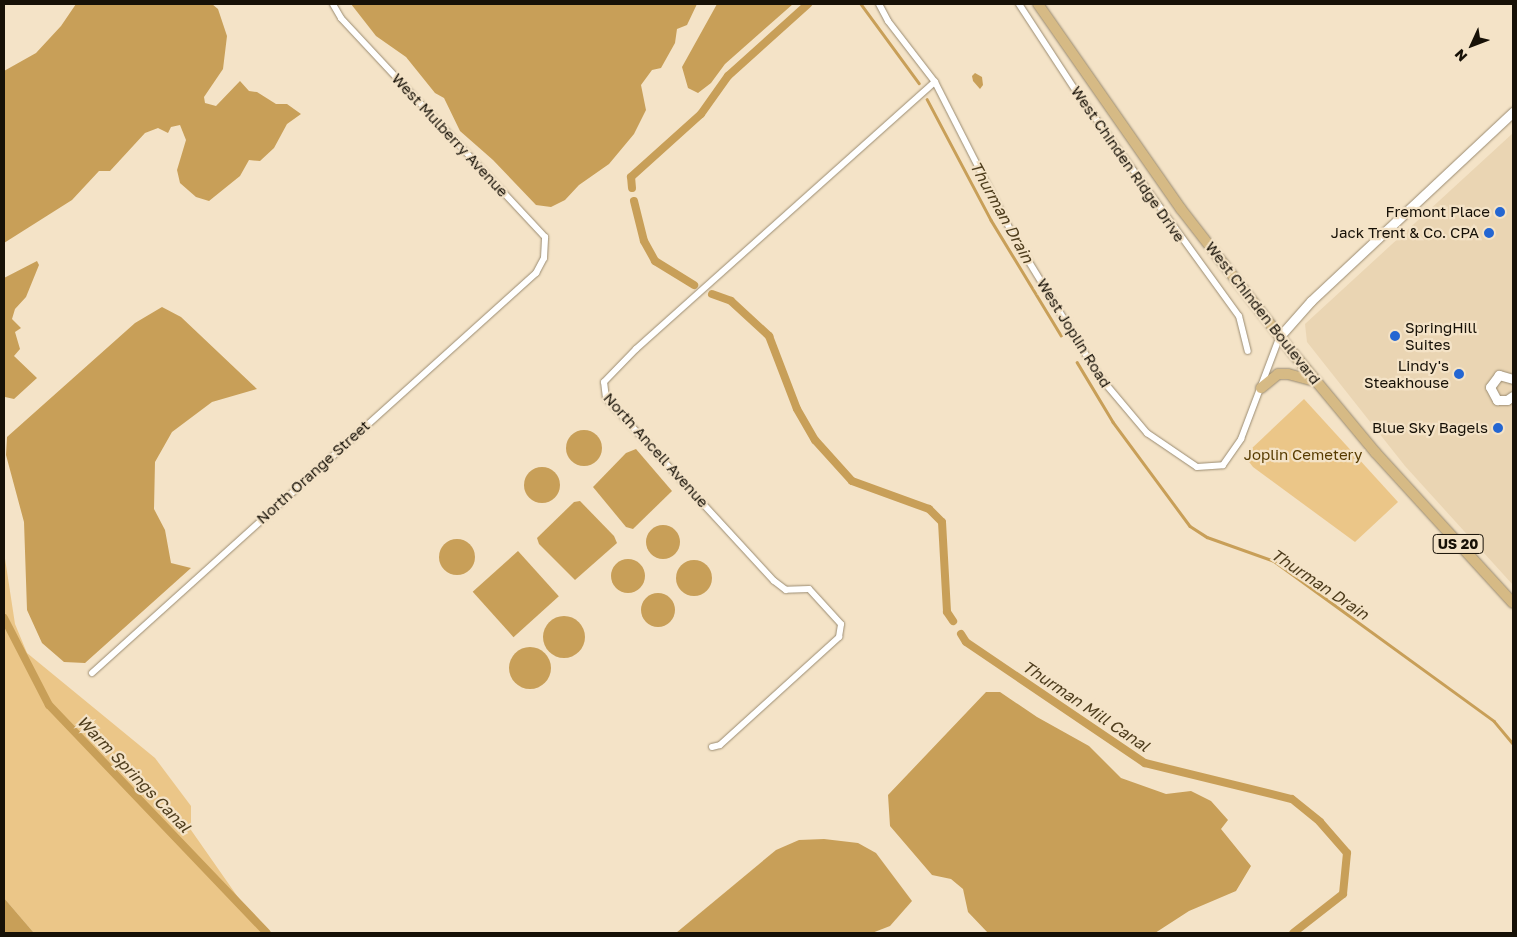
<!DOCTYPE html>
<html>
<head>
<meta charset="utf-8">
<style>
  body { margin:0 }
  #map { position:relative; width:1517px; height:937px; overflow:hidden; background:#f4e3c7; font-family:"Golos Text",sans-serif }
  div>[style] { position:absolute }
  [style*='--x'] { left:calc(var(--x)*1px); top:calc(var(--y)*1px); width:calc(var(--w)*1px); rotate:calc(var(--a)*1deg) }
  .built>* { inset:0; background:#ead5b3 }
  .green>* { inset:0; background:#ebc688 }
  .water>* { inset:0; background:#c89f58; transform-origin:0 0 }
  .round { border-radius:50% }
  .stream>* { height:2.5px; margin:-1.25px; padding:0 1.25px; transform-origin:1.25px; border-radius:1.25px; background:#c89f58 }
  .canal>* { height:8px; margin:-4px; padding:0 4px; transform-origin:4px; border-radius:4px; background:#c89f58 }
  .roads { filter:drop-shadow(0 0 1px #9a8b71) drop-shadow(0 0 1px #9a8b71) }
  .street>* { height:6px; margin:-3px; padding:0 3px; transform-origin:3px; border-radius:3px; background:#fff }
  .secondary>* { height:9px; margin:-4.5px; padding:0 4.5px; transform-origin:4.5px; border-radius:4.5px; background:#fff }
  .primary>* { height:10px; margin:-5px; padding:0 5px; transform-origin:5px; border-radius:5px; background:#d6ba85 }
  .dots>* { width:14px; height:14px; translate:-50% -50%; box-sizing:border-box; border:2px solid #f4e3c7; border-radius:50% }
  span { translate:-50% -50%; white-space:nowrap; text-align:center; line-height:1.15; -webkit-text-stroke:4.5px #f4e3c7; paint-order:stroke }
  .shield-label span { padding:1px 4px; background:#f4e3c7; border:1px solid; border-radius:4px; -webkit-text-stroke-width:0 }
  .shield-label { font-size:14px; color:#171107; font-weight:700 }
  .street-label { font-size:15px; color:#171107 }
  .poi-label { font-size:15px; color:#171107 }
  .right { translate:-100% -50%; text-align:right }
  .left { translate:0 -50%; text-align:left }
  .park-label { font-size:15px; color:#573b00 }
  .water-label { font-size:16px; color:#4e3d1d; font-style:italic }
  .frame { position:absolute; inset:0; border:5px solid #171107; pointer-events:none }
  .north { position:absolute; left:1447px; top:20px; width:50px; height:50px; -webkit-text-stroke:4px #f4e3c7; paint-order:stroke; rotate:227deg; font-size:14px; font-weight:700; line-height:20px; text-align:center; color:#171107 }
  .north::after { content:''; display:block; margin:auto; width:18px; height:22px; background:#171107; clip-path:polygon(50% 0,100% 100%,50% 72%,0 100%) }
</style>
</head>
<body>
<div id="map">
  <div class="built">
    <i style="clip-path:polygon(1513px 133px,1513px 585px,1405px 466px,1307px 342px,1305px 324px)"></i>
  </div>
  <div class="green">
    <i style="clip-path:polygon(1304px 399px,1398px 502px,1355px 542px,1253px 467px,1246px 458px,1250px 450px)"></i>
    <i style="clip-path:polygon(4px 552px,15px 624px,27px 653px,155px 758px,191px 806px,191px 830px,256px 923px,267px 933px,34px 933px,4px 898px)"></i>
  </div>
  <div class="water">
    <i style="clip-path:polygon(76px 4px,212px 4px,218px 9px,227px 36px,223px 69px,204px 97px,205px 103px,216px 106px,240px 81px,249px 91px,257px 92px,276px 104px,287px 104px,301px 114px,287px 124px,274px 148px,260px 161px,249px 160px,240px 176px,209px 201px,196px 197px,180px 183px,177px 170px,186px 140px,180px 125px,171px 127px,168px 133px,158px 128px,145px 133px,110px 171px,99px 171px,72px 200px,4px 243px,4px 71px,36px 53px,61px 26px)"></i>
    <i style="clip-path:polygon(351px 4px,697px 4px,687px 25px,677px 29px,675px 43px,661px 68px,652px 70px,641px 85px,646px 110px,634px 134px,609px 164px,579px 185px,565px 200px,551px 207px,536px 205px,493px 160px,460px 131px,444px 98px,435px 93px,406px 57px,376px 36px)"></i>
    <i style="clip-path:polygon(717px 4px,793px 4px,725px 64px,711px 83px,698px 93px,688px 88px,682px 67px)"></i>
    <i style="clip-path:polygon(975px 73px,982px 77px,983px 85px,980px 89px,973px 81px,972px 76px)"></i>
    <i style="clip-path:polygon(37px 261px,39px 265px,26px 297px,15px 309px,12px 319px,21px 328px,15px 332px,20px 349px,14px 356px,37px 378px,14px 399px,5px 397px,4px 278px)"></i>
    <i style="clip-path:polygon(162px 307px,181px 317px,257px 389px,212px 402px,172px 432px,155px 462px,154px 509px,165px 530px,171px 563px,191px 568px,85px 663px,64px 662px,42px 643px,27px 610px,24px 522px,6px 455px,7px 437px,135px 323px)"></i>
    <i class="round" style="left:566px;top:430px;width:36px;height:36px"></i>
    <i style="clip-path:polygon(636px 449px,672px 491px,633px 529px,626px 527px,593px 487px,626px 453px)"></i>
    <i class="round" style="left:524px;top:467px;width:36px;height:36px"></i>
    <i style="clip-path:polygon(580px 501px,614px 536px,617px 543px,575px 580px,539px 544px,537px 538px,574px 502px)"></i>
    <i class="round" style="left:646px;top:525px;width:34px;height:34px"></i>
    <i class="round" style="left:439px;top:539px;width:36px;height:36px"></i>
    <i style="left:518px;top:551px;width:61px;height:61px;rotate:48deg"></i>
    <i class="round" style="left:611px;top:559px;width:34px;height:34px"></i>
    <i class="round" style="left:676px;top:560px;width:36px;height:36px"></i>
    <i class="round" style="left:641px;top:593px;width:34px;height:34px"></i>
    <i class="round" style="left:543px;top:616px;width:42px;height:42px"></i>
    <i class="round" style="left:509px;top:647px;width:42px;height:42px"></i>
    <i style="clip-path:polygon(986px 692px,1000px 692px,1037px 717px,1089px 746px,1121px 778px,1166px 794px,1191px 791px,1211px 801px,1228px 820px,1221px 829px,1251px 866px,1236px 891px,1189px 911px,1155px 933px,988px 933px,968px 912px,963px 889px,951px 879px,932px 875px,890px 826px,888px 795px)"></i>
    <i style="clip-path:polygon(824px 839px,858px 843px,876px 853px,912px 901px,890px 926px,872px 933px,676px 933px,776px 850px,799px 840px)"></i>
    <i style="clip-path:polygon(4px 898px,34px 933px,4px 933px)"></i>
  </div>
  <div class="stream">
    <i style="--x:861;--y:4;--w:98;--a:53.7"></i>
    <i style="--x:927;--y:99;--w:137;--a:62.1"></i>
    <i style="--x:991;--y:220;--w:135;--a:58.7"></i>
    <i style="--x:1077;--y:362;--w:70;--a:59"></i>
    <i style="--x:1113;--y:422;--w:129;--a:53.5"></i>
    <i style="--x:1190;--y:526;--w:20;--a:33"></i>
    <i style="--x:1207;--y:537;--w:71;--a:19.7"></i>
    <i style="--x:1274;--y:561;--w:272;--a:36"></i>
    <i style="--x:1494;--y:721;--w:30;--a:50"></i>
  </div>
  <div class="canal">
    <i style="--x:632;--y:188;--w:11;--a:-95"></i>
    <i style="--x:631;--y:177;--w:94;--a:-42"></i>
    <i style="--x:701;--y:114;--w:47;--a:-54.6"></i>
    <i style="--x:728;--y:76;--w:108;--a:-42"></i>
    <i style="--x:634;--y:201;--w:41;--a:76"></i>
    <i style="--x:644;--y:241;--w:23;--a:61"></i>
    <i style="--x:655;--y:261;--w:46;--a:31.6"></i>
    <i style="--x:712;--y:294;--w:20;--a:20"></i>
    <i style="--x:731;--y:301;--w:52;--a:42.6"></i>
    <i style="--x:769;--y:336;--w:78;--a:69"></i>
    <i style="--x:797;--y:409;--w:36;--a:60"></i>
    <i style="--x:815;--y:440;--w:55;--a:47.9"></i>
    <i style="--x:852;--y:481;--w:82;--a:20"></i>
    <i style="--x:929;--y:509;--w:18;--a:45"></i>
    <i style="--x:942;--y:522;--w:90;--a:86.8"></i>
    <i style="--x:947;--y:612;--w:11;--a:56"></i>
    <i style="--x:4;--y:618;--w:98;--a:62.7"></i>
    <i style="--x:49;--y:705;--w:315;--a:46.3"></i>
    <i style="--x:961;--y:634;--w:9;--a:58"></i>
    <i style="--x:966;--y:642;--w:216;--a:34.1"></i>
    <i style="--x:1145;--y:763;--w:151;--a:13.8"></i>
    <i style="--x:1292;--y:799;--w:36;--a:39"></i>
    <i style="--x:1320;--y:822;--w:41;--a:48.9"></i>
    <i style="--x:1347;--y:853;--w:41;--a:95.6"></i>
    <i style="--x:1343;--y:894;--w:63;--a:142"></i>
  </div>
  <div class="roads">
    <div class="street">
      <i style="--x:879;--y:4;--w:19;--a:62"></i>
      <i style="--x:888;--y:21;--w:77;--a:52.4"></i>
      <i style="--x:935;--y:82;--w:176;--a:63"></i>
      <i style="--x:1015;--y:239;--w:161;--a:58.5"></i>
      <i style="--x:1099;--y:376;--w:75;--a:49.9"></i>
      <i style="--x:1147;--y:433;--w:60;--a:34.2"></i>
      <i style="--x:1197;--y:467;--w:26;--a:-4"></i>
      <i style="--x:1223;--y:465;--w:32;--a:-55"></i>
      <i style="--x:1241;--y:439;--w:110;--a:-69.3"></i>
      <i style="--x:1019;--y:4;--w:104;--a:56.8"></i>
      <i style="--x:1076;--y:91;--w:278;--a:54.1"></i>
      <i style="--x:1239;--y:316;--w:36;--a:76"></i>
      <i style="--x:92;--y:673;--w:598;--a:-42.02"></i>
      <i style="--x:536;--y:273;--w:17;--a:-62"></i>
      <i style="--x:544;--y:258;--w:21;--a:-87"></i>
      <i style="--x:545;--y:237;--w:299;--a:-133"></i>
      <i style="--x:341;--y:18;--w:16;--a:-120"></i>
      <i style="--x:712;--y:747;--w:8;--a:-14"></i>
      <i style="--x:720;--y:745;--w:161;--a:-42.2"></i>
      <i style="--x:839;--y:637;--w:13;--a:-81"></i>
      <i style="--x:841;--y:624;--w:47;--a:-132.4"></i>
      <i style="--x:809;--y:589;--w:23;--a:178"></i>
      <i style="--x:786;--y:590;--w:15;--a:-143"></i>
      <i style="--x:774;--y:581;--w:248;--a:-132.6"></i>
      <i style="--x:606;--y:398;--w:16;--a:-97"></i>
      <i style="--x:604;--y:382;--w:46;--a:-45.9"></i>
      <i style="--x:636;--y:349;--w:401;--a:-41.8"></i>
    </div>
    <div class="secondary">
      <i style="--x:1280;--y:336;--w:47;--a:-48.5"></i>
      <i style="--x:1311;--y:301;--w:277;--a:-43.1"></i>
      <i style="--x:1513;--y:379;--w:15;--a:-164"></i>
      <i style="--x:1499;--y:375;--w:15;--a:127"></i>
      <i style="--x:1490;--y:387;--w:15;--a:62"></i>
      <i style="--x:1497;--y:400;--w:10;--a:0"></i>
      <i style="--x:1507;--y:400;--w:7;--a:-34"></i>
    </div>
    <div class="primary">
      <i style="--x:1038;--y:4;--w:250;--a:55.1"></i>
      <i style="--x:1181;--y:209;--w:181;--a:52.2"></i>
      <i style="--x:1292;--y:352;--w:131;--a:50.3"></i>
      <i style="--x:1376;--y:453;--w:203;--a:47.6"></i>
      <i style="--x:1261;--y:388;--w:22;--a:-39"></i>
      <i style="--x:1278;--y:374;--w:10;--a:0"></i>
      <i style="--x:1288;--y:374;--w:30;--a:15"></i>
    </div>
  </div>
  <div class="dots">
    <i style="left:1500px;top:212px;background:#2466d2"></i>
    <i style="left:1489px;top:233px;background:#2466d2"></i>
    <i style="left:1395px;top:336px;background:#2466d2"></i>
    <i style="left:1459px;top:374px;background:#2466d2"></i>
    <i style="left:1498px;top:428px;background:#2466d2"></i>
  </div>
  <div class="shield-label">
    <span style="left:1458px;top:544px">US 20</span>
  </div>
  <div class="street-label">
    <span style="left:450px;top:135px;rotate:47deg">West Mulberry Avenue</span>
    <span style="left:1128px;top:164px;rotate:55deg">West Chinden Ridge Drive</span>
    <span style="left:1263px;top:313px;rotate:52deg">West Chinden Boulevard</span>
    <span style="left:1074px;top:333px;rotate:58deg">West Joplin Road</span>
    <span style="left:656px;top:450px;rotate:48deg">North Ancell Avenue</span>
    <span style="left:313px;top:472px;rotate:-42deg">North Orange Street</span>
  </div>
  <div class="poi-label">
    <span class="right" style="left:1490px;top:212px">Fremont Place</span>
    <span class="right" style="left:1479px;top:233px">Jack Trent &amp; Co. CPA</span>
    <span class="left" style="left:1405px;top:336px">SpringHill<br>Suites</span>
    <span class="right" style="left:1449px;top:374px">Lindy's<br>Steakhouse</span>
    <span class="right" style="left:1488px;top:428px">Blue Sky Bagels</span>
  </div>
  <div class="park-label">
    <span style="left:1303px;top:455px">Joplin Cemetery</span>
  </div>
  <div class="water-label">
    <span style="left:1002px;top:212px;rotate:61deg">Thurman Drain</span>
    <span style="left:1320px;top:584px;rotate:34deg">Thurman Drain</span>
    <span style="left:1086px;top:706px;rotate:34deg">Thurman Mill Canal</span>
    <span style="left:134px;top:774px;rotate:46deg">Warm Springs Canal</span>
  </div>
  <div class="frame"></div>
  <div class="north">N</div>
</div>
</body>
</html>
